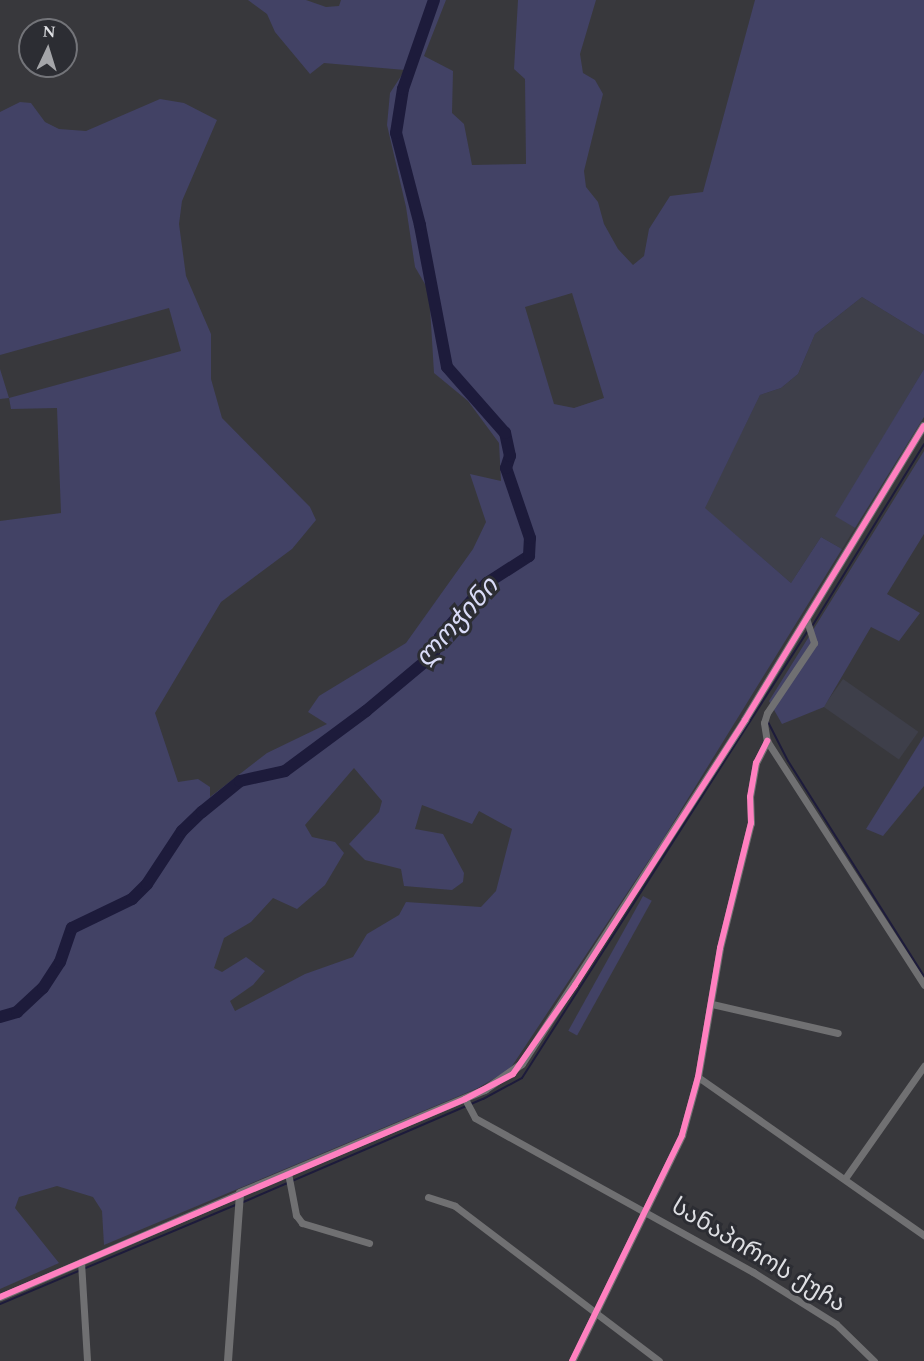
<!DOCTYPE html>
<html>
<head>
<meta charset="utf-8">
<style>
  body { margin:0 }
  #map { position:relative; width:924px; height:1361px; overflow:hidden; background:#38383c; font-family:Spectral,"Noto Sans Georgian",serif }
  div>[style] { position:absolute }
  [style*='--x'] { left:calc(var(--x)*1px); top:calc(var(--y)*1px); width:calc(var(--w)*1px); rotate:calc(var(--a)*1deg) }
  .built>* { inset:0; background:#3e3f4a; transform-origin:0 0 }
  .green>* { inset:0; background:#424265; transform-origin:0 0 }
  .stream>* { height:2px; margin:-1px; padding:0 1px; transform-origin:1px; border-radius:1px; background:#1d1b3b }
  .river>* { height:12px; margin:-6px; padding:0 6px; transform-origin:6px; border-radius:6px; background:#1d1b3b }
  .minor>* { height:7px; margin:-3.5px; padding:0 3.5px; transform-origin:3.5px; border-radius:3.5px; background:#707072 }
  .tertiary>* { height:8px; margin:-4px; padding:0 4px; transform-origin:4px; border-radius:4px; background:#707072 }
  .cycleway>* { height:6px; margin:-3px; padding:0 3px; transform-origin:3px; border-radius:3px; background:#ff80c0 }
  span { translate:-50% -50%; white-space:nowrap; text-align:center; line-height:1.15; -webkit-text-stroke:6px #2c2d33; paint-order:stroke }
  .street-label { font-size:24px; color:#dedfe3 }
  .water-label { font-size:26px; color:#d9dbf7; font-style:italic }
  .north { position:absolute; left:18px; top:18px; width:60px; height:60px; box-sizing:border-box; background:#2c2d33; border:2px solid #737479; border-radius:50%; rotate:4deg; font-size:16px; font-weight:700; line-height:24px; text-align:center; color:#dedfe3 }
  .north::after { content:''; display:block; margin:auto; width:21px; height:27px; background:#a4a5a9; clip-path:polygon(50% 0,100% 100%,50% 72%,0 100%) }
</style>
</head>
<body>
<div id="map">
  <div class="built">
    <i style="clip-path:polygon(862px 297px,924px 335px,924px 369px,836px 516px,855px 528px,842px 549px,821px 537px,791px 583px,704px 508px,760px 395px,781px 388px,798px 374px,815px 334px)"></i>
    <i style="left:843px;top:679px;width:92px;height:34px;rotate:35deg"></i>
  </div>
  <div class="green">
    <i style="clip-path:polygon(evenodd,248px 0,306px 0,326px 7px,339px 6px,341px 0,446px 0,424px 56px,453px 71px,452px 113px,464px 124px,472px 165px,526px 164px,525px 79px,514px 69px,518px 0,596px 0,580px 54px,583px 73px,595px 80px,603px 94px,584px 171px,586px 187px,598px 202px,604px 224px,618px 249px,633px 265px,644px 256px,649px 229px,670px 196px,703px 192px,755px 0,924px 0,924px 335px,862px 297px,815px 334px,798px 374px,781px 388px,760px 395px,705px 508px,791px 583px,821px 537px,842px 549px,663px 839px,510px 1069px,478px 1088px,104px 1245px,102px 1211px,93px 1197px,57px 1186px,19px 1197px,15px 1208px,59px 1263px,0 1289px,0 521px,61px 513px,57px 408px,11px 409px,9px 398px,0 399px,0 369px,9px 398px,181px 351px,169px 308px,0 355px,0 112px,20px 102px,31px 103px,45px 122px,59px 129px,86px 131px,160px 99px,184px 103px,217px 120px,182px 201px,179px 224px,186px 276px,211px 334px,211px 379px,222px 418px,310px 507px,316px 520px,292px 549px,221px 602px,155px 713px,178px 782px,198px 779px,210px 787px,210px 797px,267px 753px,327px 724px,308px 712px,319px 696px,406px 643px,473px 549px,486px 522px,470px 474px,501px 481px,499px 443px,468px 401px,434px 373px,429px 291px,415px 267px,406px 207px,387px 125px,390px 93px,405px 70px,324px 63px,310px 74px,275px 32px,267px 14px,248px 0,572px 293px,604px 398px,574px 408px,554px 404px,525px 307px,572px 293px,248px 0,354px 768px,382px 801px,379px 812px,349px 844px,365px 860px,401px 869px,404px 886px,452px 890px,463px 882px,464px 873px,443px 834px,415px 829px,422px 805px,472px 824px,479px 811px,512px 829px,496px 891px,481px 907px,406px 902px,399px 915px,367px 934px,353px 957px,305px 974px,235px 1011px,230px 1001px,253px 985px,265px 971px,246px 957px,222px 972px,214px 968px,224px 938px,251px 922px,273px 898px,297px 909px,325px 885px,344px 853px,335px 842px,312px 837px,305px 825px,354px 768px)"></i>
    <i style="clip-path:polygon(924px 369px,924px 417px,855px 528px,835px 516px)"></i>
    <i style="clip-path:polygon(924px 451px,924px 534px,887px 594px,920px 613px,899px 641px,871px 627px,824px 707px,782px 724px,769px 701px)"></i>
    <i style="clip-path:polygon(924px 736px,924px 786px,883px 836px,866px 829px)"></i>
    <i style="left:643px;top:896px;width:10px;height:154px;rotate:29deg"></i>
  </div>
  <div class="stream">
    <i style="--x:811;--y:628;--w:216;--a:-58.4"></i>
    <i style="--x:767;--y:720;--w:46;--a:62.9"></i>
    <i style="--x:788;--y:761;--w:254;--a:57.7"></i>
    <i style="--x:241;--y:1203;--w:263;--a:-23.3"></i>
    <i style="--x:483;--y:1099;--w:44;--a:-28.3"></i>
    <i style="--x:522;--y:1078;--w:529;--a:-57.42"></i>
    <i style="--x:0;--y:1304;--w:256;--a:-22.8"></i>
  </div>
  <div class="river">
    <i style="--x:0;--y:1017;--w:18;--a:-16"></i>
    <i style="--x:17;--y:1012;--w:35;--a:-43"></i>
    <i style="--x:43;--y:988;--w:31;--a:-57"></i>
    <i style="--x:60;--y:962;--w:36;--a:-71"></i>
    <i style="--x:72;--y:928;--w:67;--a:-25.8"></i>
    <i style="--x:132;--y:899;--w:21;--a:-45"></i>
    <i style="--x:147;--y:884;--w:64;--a:-56.6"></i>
    <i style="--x:182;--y:831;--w:28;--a:-44"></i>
    <i style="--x:202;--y:812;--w:49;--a:-39.2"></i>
    <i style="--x:240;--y:781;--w:46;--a:-12.5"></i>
    <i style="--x:285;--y:771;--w:101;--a:-36.5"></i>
    <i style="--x:366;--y:711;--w:87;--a:-39.9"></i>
    <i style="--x:433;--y:655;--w:19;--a:-69"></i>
    <i style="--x:440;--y:637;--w:72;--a:-49"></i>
    <i style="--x:487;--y:583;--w:50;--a:-32.7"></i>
    <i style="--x:529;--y:556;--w:18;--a:-87"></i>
    <i style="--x:530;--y:538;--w:74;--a:-108.9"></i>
    <i style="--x:506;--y:468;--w:13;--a:-72"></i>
    <i style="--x:510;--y:456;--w:24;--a:-102"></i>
    <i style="--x:505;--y:433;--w:88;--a:-131.3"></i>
    <i style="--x:447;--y:367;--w:145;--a:-100.8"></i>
    <i style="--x:420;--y:225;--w:95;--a:-104.6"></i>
    <i style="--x:396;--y:133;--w:45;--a:-81"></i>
    <i style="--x:403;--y:89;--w:94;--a:-70.8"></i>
  </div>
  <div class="minor">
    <i style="--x:806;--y:618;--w:26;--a:72"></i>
    <i style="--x:814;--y:643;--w:84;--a:123.9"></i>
    <i style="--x:767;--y:713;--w:10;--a:107"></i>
    <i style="--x:764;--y:723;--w:18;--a:81"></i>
    <i style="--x:767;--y:741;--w:290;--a:57.2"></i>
    <i style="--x:712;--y:1004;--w:129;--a:13"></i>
    <i style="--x:698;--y:1077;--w:276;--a:35"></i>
    <i style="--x:465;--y:1099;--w:21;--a:62"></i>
    <i style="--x:475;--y:1118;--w:318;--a:29"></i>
    <i style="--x:753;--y:1272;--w:98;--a:32.1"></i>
    <i style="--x:836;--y:1324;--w:53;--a:44.2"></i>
    <i style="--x:288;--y:1173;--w:43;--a:79.2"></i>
    <i style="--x:296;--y:1215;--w:10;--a:53"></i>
    <i style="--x:302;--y:1223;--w:70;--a:16.6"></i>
    <i style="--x:846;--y:1177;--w:136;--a:-54.9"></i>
    <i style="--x:428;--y:1197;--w:28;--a:18"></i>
    <i style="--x:455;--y:1206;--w:256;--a:37.2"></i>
    <i style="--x:81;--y:1262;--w:99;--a:86.5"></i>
    <i style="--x:0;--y:1297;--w:262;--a:-23.4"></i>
    <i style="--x:572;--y:1361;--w:251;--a:-64"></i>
    <i style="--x:682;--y:1135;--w:60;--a:-74.6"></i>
    <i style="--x:698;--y:1077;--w:131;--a:-80.3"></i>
    <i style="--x:720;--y:948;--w:129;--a:-76.1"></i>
    <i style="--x:751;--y:823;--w:26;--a:-92"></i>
    <i style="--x:750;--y:797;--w:35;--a:-80"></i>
    <i style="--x:756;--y:763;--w:25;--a:-63"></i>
  </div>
  <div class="tertiary">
    <i style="--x:228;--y:1361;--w:168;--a:-85.9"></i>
    <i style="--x:240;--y:1193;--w:266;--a:-22.8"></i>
    <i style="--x:485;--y:1090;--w:45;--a:-35.1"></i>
    <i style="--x:522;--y:1064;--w:410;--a:-57"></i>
    <i style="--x:745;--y:720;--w:344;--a:-58.7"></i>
  </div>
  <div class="cycleway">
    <i style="--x:0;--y:1297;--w:505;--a:-23.06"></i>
    <i style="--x:465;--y:1099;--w:54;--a:-27.5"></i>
    <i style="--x:513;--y:1074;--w:108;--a:-55.1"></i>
    <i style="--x:575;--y:985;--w:315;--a:-57.3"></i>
    <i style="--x:745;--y:720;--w:344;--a:-58.7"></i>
    <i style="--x:572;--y:1361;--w:251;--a:-64"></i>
    <i style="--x:682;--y:1135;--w:60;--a:-74.6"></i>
    <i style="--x:698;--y:1077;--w:131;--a:-80.3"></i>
    <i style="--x:720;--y:948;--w:129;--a:-76.1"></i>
    <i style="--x:751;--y:823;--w:26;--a:-92"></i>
    <i style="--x:750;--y:797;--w:35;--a:-80"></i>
    <i style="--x:756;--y:763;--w:25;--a:-63"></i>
  </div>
  <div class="street-label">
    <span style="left:758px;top:1256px;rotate:31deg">სანაპიროს ქუჩა</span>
  </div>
  <div class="water-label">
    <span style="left:457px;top:623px;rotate:-48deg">ლოჭინი</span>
  </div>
  <div class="north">N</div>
</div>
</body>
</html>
